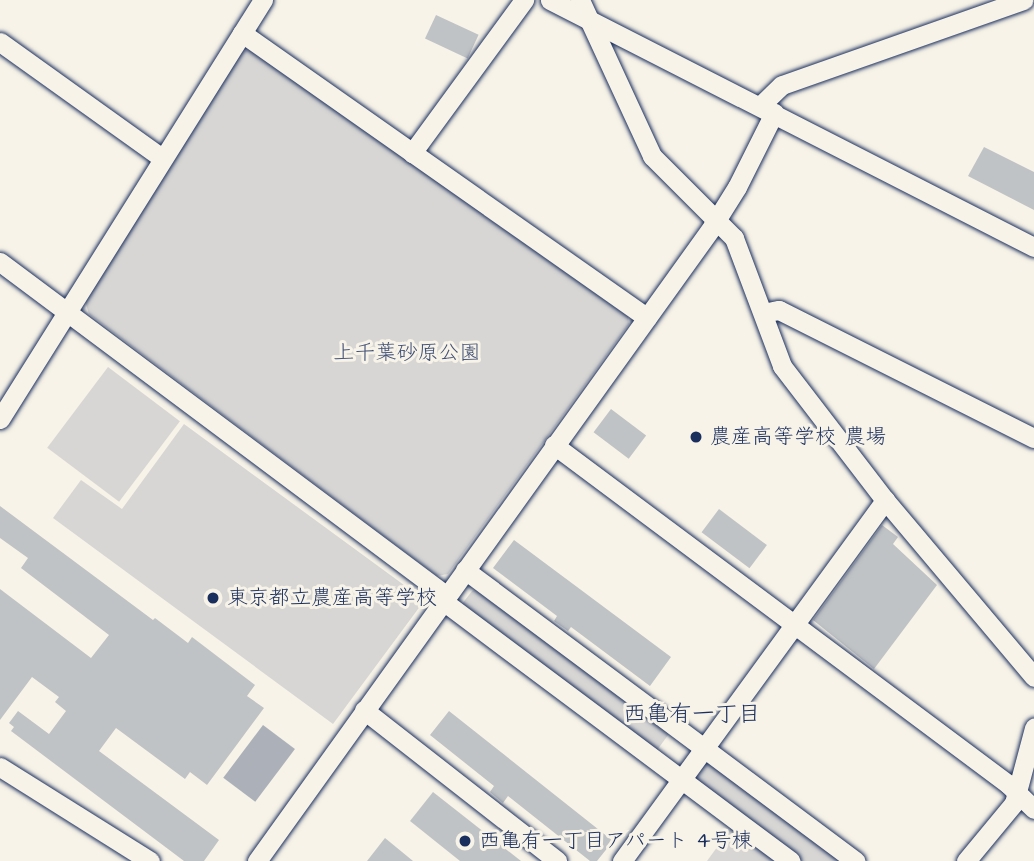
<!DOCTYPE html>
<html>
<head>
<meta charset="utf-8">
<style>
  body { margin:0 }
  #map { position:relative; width:1034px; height:861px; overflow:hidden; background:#f7f3e8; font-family:"Architects Daughter","Klee One",sans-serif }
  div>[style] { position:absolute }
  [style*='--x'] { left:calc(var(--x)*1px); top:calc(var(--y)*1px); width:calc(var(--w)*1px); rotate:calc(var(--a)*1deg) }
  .green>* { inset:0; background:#d7d6d4; transform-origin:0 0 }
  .water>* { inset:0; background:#acb0b9; transform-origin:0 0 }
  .building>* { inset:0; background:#c0c3c5; transform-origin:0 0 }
  .roads { filter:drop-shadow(0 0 2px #1b2f5e) drop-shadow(0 0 2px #1b2f5e) }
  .minor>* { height:19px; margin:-9.5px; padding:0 9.5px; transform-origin:9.5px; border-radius:9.5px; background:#f7f3e8 }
  .dots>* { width:19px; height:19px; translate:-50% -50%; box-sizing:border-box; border:4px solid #f7f3e8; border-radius:50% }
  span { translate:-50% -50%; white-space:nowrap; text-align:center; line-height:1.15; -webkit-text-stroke:6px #f7f3e8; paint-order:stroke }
  .park-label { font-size:21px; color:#415076 }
  .poi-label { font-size:21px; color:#1b2f5e }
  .left { translate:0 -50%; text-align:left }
  .neighbourhood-label { font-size:23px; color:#1b2f5e }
</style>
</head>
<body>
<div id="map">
  <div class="green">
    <i style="clip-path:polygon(252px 50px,627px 310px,629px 324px,448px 574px,437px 576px,89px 314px,85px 301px,241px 51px)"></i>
    <i style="left:108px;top:367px;width:90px;height:101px;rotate:37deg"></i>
    <i style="clip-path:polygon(184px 424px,419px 596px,421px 605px,333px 724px,53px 518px,81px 480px,122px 509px)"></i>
    <i style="clip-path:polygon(479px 589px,671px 731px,655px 753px,462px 604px,472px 591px)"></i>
    <i style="clip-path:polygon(713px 762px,846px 861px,799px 861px,695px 779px,705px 764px)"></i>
    <i style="clip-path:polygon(731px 828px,776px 861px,707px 861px)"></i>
  </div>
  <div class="water">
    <i style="left:263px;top:725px;width:40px;height:66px;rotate:37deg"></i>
  </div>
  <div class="building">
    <i style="left:436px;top:15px;width:47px;height:26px;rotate:25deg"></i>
    <i style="clip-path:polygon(984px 147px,1034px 172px,1034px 210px,968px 176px)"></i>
    <i style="left:611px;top:409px;width:44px;height:29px;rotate:37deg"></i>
    <i style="clip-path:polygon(0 506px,153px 620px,155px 618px,188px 643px,192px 637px,255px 685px,247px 696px,264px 708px,207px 785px,190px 772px,185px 779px,116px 728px,99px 751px,219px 840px,204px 861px,184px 861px,11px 731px,14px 727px,9px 723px,18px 711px,49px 734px,66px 711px,55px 702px,59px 697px,32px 677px,0 720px,0 589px,91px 658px,109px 635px,21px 568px,28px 558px,0 538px)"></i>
    <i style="left:719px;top:509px;width:60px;height:29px;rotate:37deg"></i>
    <i style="clip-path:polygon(882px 525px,898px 537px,893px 544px,937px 585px,874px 669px,813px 620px)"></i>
    <i style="clip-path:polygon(514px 540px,671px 657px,650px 686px,571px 627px,568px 631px,554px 621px,557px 616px,493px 568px)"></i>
    <i style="clip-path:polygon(449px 711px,613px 841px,597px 861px,590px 861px,508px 796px,503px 803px,490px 792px,494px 786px,430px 735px)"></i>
    <i style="clip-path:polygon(433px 792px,521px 861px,460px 861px,410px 821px)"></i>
    <i style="clip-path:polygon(385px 838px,413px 861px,367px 861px)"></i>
  </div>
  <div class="roads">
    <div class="minor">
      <i style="--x:550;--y:0;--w:543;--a:27.04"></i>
      <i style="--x:580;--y:0;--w:172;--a:65.2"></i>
      <i style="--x:652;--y:156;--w:116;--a:45"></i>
      <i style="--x:734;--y:238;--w:137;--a:69.4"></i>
      <i style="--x:782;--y:366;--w:169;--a:52.5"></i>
      <i style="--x:885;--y:500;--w:231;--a:49.9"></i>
      <i style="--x:242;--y:33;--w:495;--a:35.1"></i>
      <i style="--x:0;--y:42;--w:199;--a:35.6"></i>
      <i style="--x:760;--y:106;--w:30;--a:-44"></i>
      <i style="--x:782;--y:85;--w:256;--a:-19.4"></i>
      <i style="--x:412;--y:153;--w:190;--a:-53.8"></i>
      <i style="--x:0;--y:262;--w:558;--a:36.77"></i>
      <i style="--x:763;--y:313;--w:16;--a:-11"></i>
      <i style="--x:779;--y:310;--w:285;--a:26.7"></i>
      <i style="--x:0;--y:419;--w:495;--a:-57.9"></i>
      <i style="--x:554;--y:445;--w:567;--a:36.75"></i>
      <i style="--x:1008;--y:784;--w:36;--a:44"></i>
      <i style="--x:465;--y:570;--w:487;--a:36.7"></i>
      <i style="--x:443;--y:601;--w:434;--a:36.8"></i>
      <i style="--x:364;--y:710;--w:245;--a:38"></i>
      <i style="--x:0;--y:767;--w:177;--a:32.1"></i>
      <i style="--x:257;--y:861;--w:780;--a:-54.33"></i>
      <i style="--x:712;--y:227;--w:47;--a:-58"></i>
      <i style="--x:737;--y:187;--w:83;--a:-63.4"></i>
      <i style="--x:622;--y:861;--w:447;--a:-53.9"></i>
      <i style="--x:966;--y:861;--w:75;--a:-50.4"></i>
      <i style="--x:1014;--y:803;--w:78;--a:-75.1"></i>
    </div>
  </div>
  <div class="dots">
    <i style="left:696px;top:437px;background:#1b2f5e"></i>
    <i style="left:213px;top:598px;background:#1b2f5e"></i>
    <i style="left:465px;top:841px;background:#1b2f5e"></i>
  </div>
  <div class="park-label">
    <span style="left:407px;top:353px">上千葉砂原公園</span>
  </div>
  <div class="poi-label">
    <span class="left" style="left:710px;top:437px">農産高等学校 農場</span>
    <span class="left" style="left:227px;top:598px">東京都立農産高等学校</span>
    <span class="left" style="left:479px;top:841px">西亀有一丁目アパート 4号棟</span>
  </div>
  <div class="neighbourhood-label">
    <span style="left:692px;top:714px">西亀有一丁目</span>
  </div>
</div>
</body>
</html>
